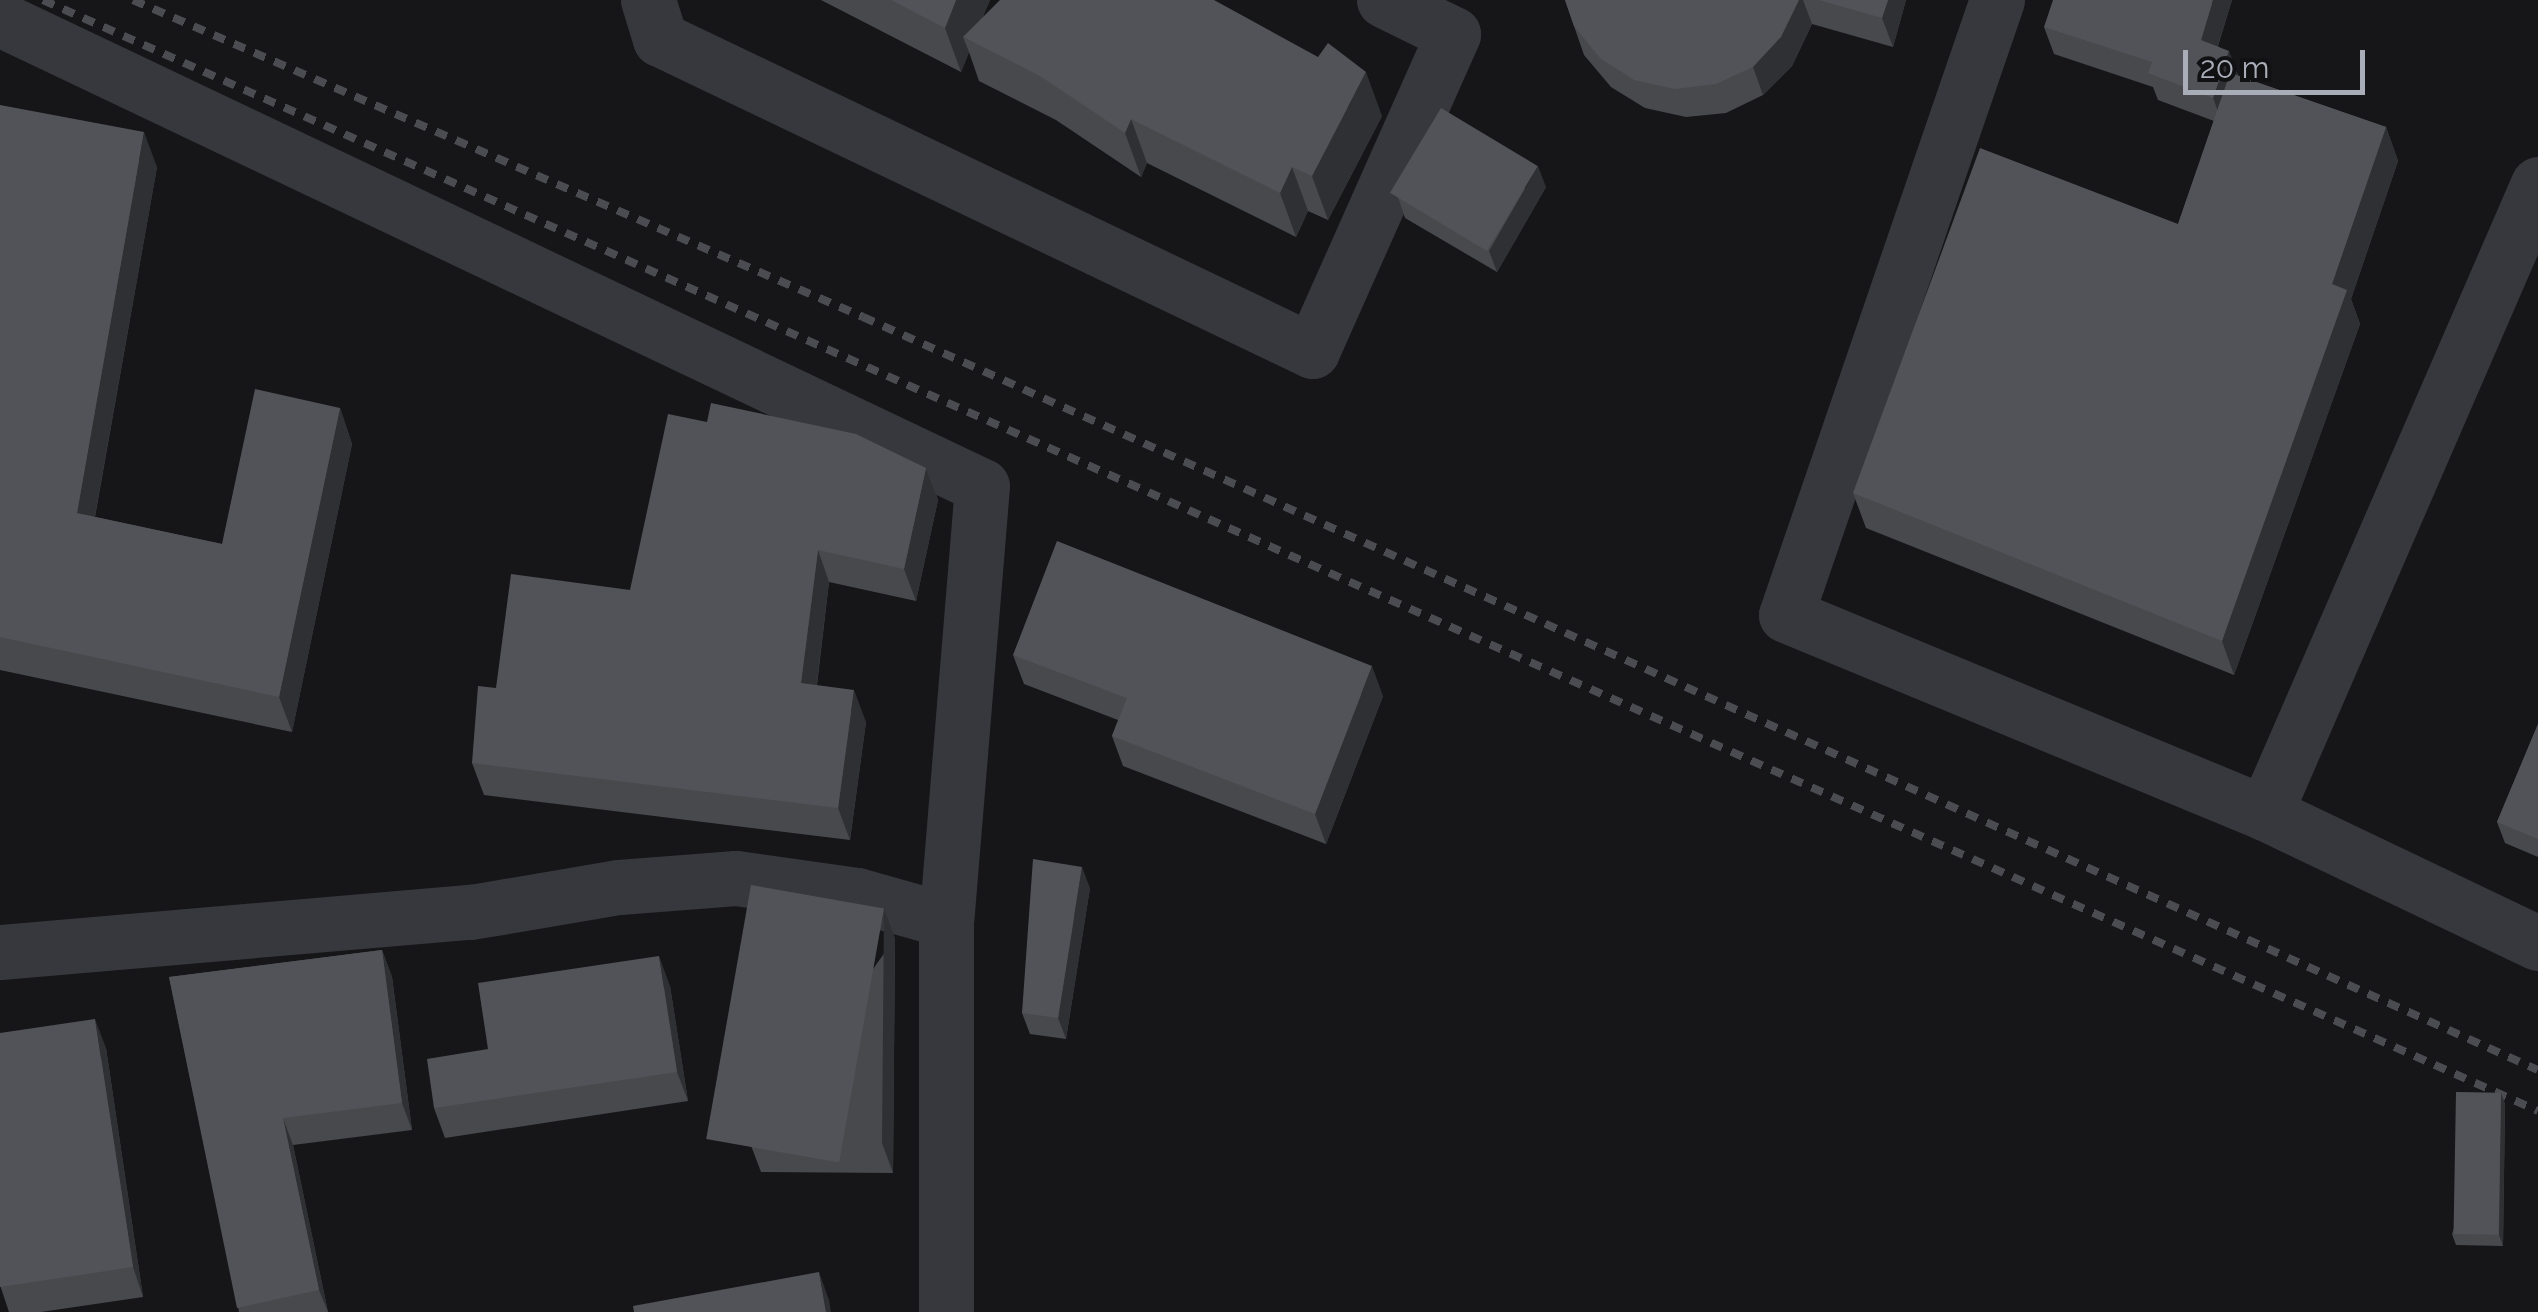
<!DOCTYPE html>
<html>
<head>
<meta charset="utf-8">
<style>
  body { margin:0 }
  #map { position:relative; width:2538px; height:1312px; overflow:hidden; background:#161618; font-family:Raleway,sans-serif }
  div>[style] { position:absolute }
  [style*='--x'] { left:calc(var(--x)*1px); top:calc(var(--y)*1px); width:calc(var(--w)*1px); rotate:calc(var(--a)*1deg) }
  .street>* { height:55px; margin:-27.5px; padding:0 27.5px; transform-origin:27.5px; border-radius:27.5px; background:#37383d }
  .rail>* { height:8px; margin-top:-4px; transform-origin:0; background:repeating-linear-gradient(90deg,#4a4c52 0 12px,transparent 0 22px) }
  .wall>* { inset:0; background:#47494d }
  .shaded-wall>* { inset:0; background:#2f3033 }
  .building>* { inset:0; background:#525359; transform-origin:0 0 }
  span { translate:-50% -50%; white-space:nowrap; text-align:center; line-height:1.15; -webkit-text-stroke:8px #111113; paint-order:stroke }
  .scale { position:absolute; left:2183px; top:50px; width:182px; height:45px; box-sizing:border-box; border:5px solid #a8adb8; border-top:0; padding-left:12px; font-size:30px; line-height:35px; white-space:nowrap; color:#a8adb8; -webkit-text-stroke:8px #111113; paint-order:stroke }
</style>
</head>
<body>
<div id="map">
  <div class="street">
    <i style="--x:648;--y:0;--w:41;--a:72.9"></i>
    <i style="--x:660;--y:39;--w:723;--a:25.57"></i>
    <i style="--x:1312;--y:351;--w:347;--a:-66"></i>
    <i style="--x:1453;--y:34;--w:77;--a:-153.8"></i>
    <i style="--x:1997;--y:0;--w:650;--a:108.94"></i>
    <i style="--x:1786;--y:615;--w:518;--a:22.46"></i>
    <i style="--x:0;--y:19;--w:1087;--a:25.43"></i>
    <i style="--x:982;--y:486;--w:435;--a:94.7"></i>
    <i style="--x:946;--y:920;--w:392;--a:90"></i>
    <i style="--x:2538;--y:184;--w:686;--a:113.46"></i>
    <i style="--x:2265;--y:813;--w:302;--a:25.5"></i>
    <i style="--x:0;--y:952;--w:473;--a:-4.9"></i>
    <i style="--x:471;--y:912;--w:150;--a:-9.6"></i>
    <i style="--x:619;--y:887;--w:117;--a:-4.4"></i>
    <i style="--x:736;--y:878;--w:122;--a:8"></i>
    <i style="--x:857;--y:895;--w:92;--a:15.7"></i>
  </div>
  <div class="rail">
    <i style="--x:43;--y:0;--w:2731;--a:24"></i>
    <i style="--x:133;--y:0;--w:796;--a:23.47"></i>
    <i style="--x:863;--y:317;--w:1836;--a:24.21"></i>
  </div>
  <div class="wall">
    <i style="clip-path:polygon(821px 0,990px 0,982px 18px,1382px 116px,1328px 220px,1308px 211px,1296px 237px,1147px 163px,1141px 177px,1056px 120px,979px 81px,969px 52px,961px 72px)"></i>
    <i style="clip-path:polygon(1565px 0,1906px 0,1893px 47px,1812px 24px,1792px 66px,1763px 95px,1726px 113px,1686px 117px,1645px 108px,1611px 87px,1584px 55px)"></i>
    <i style="clip-path:polygon(2232px 0,2218px 46px,2239px 76px,2386px 127px,2398px 161px,2351px 299px,2360px 324px,2234px 675px,1866px 528px,1853px 493px,2178px 224px,2214px 121px,2158px 100px,2153px 87px,2054px 54px,2044px 27px)"></i>
    <i style="clip-path:polygon(0 105px,157px 167px,95px 517px,222px 544px,340px 408px,352px 444px,292px 732px,0 670px)"></i>
    <i style="clip-path:polygon(1546px 187px,1497px 272px,1405px 218px,1398px 197px)"></i>
    <i style="clip-path:polygon(926px 468px,938px 500px,916px 601px,829px 582px,817px 685px,866px 722px,850px 840px,484px 795px,472px 763px,496px 688px,630px 590px)"></i>
    <i style="clip-path:polygon(1013px 655px,1383px 696px,1326px 844px,1123px 766px,1112px 736px,1118px 720px,1024px 684px)"></i>
    <i style="clip-path:polygon(2538px 724px,2538px 857px,2505px 843px,2497px 822px)"></i>
    <i style="clip-path:polygon(1090px 888px,1066px 1039px,1030px 1034px,1022px 1013px)"></i>
    <i style="clip-path:polygon(895px 938px,893px 1173px,761px 1172px,750px 1143px)"></i>
    <i style="clip-path:polygon(382px 950px,392px 977px,412px 1130px,293px 1145px,328px 1312px,239px 1312px,169px 977px)"></i>
    <i style="clip-path:polygon(670px 986px,688px 1101px,445px 1138px,434px 1108px,488px 1049px)"></i>
    <i style="clip-path:polygon(106px 1048px,143px 1297px,41px 1312px,9px 1312px,0 1285px)"></i>
    <i style="clip-path:polygon(2501px 1093px,2505px 1104px,2503px 1246px,2456px 1245px,2452px 1234px)"></i>
  </div>
  <div class="shaded-wall">
    <i style="clip-path:polygon(956px 0,990px 0,973px 42px,963px 37px,969px 52px,961px 72px,945px 28px)"></i>
    <i style="clip-path:polygon(1799px 0,1803px 0,1812px 24px,1792px 66px,1763px 95px,1753px 67px)"></i>
    <i style="clip-path:polygon(1888px 0,1906px 0,1893px 47px,1882px 18px)"></i>
    <i style="clip-path:polygon(2213px 0,2232px 0,2211px 67px,2201px 40px)"></i>
    <i style="clip-path:polygon(2229px 51px,2239px 78px,2223px 125px,2213px 98px)"></i>
    <i style="clip-path:polygon(1366px 72px,1382px 116px,1328px 220px,1312px 176px)"></i>
    <i style="clip-path:polygon(1131px 119px,1147px 163px,1141px 177px,1125px 133px)"></i>
    <i style="clip-path:polygon(2386px 127px,2398px 161px,2351px 299px,2360px 324px,2234px 675px,2222px 641px,2332px 284px)"></i>
    <i style="clip-path:polygon(144px 132px,157px 167px,89px 549px,77px 513px)"></i>
    <i style="clip-path:polygon(1538px 166px,1546px 187px,1497px 272px,1489px 251px)"></i>
    <i style="clip-path:polygon(1292px 167px,1308px 211px,1296px 237px,1280px 193px)"></i>
    <i style="clip-path:polygon(340px 408px,352px 444px,292px 732px,279px 697px)"></i>
    <i style="clip-path:polygon(926px 468px,938px 500px,916px 601px,904px 569px)"></i>
    <i style="clip-path:polygon(818px 550px,829px 582px,813px 715px,801px 683px)"></i>
    <i style="clip-path:polygon(1372px 666px,1383px 696px,1326px 844px,1315px 814px)"></i>
    <i style="clip-path:polygon(854px 690px,866px 722px,850px 840px,838px 808px)"></i>
    <i style="clip-path:polygon(1082px 867px,1090px 888px,1066px 1039px,1058px 1018px)"></i>
    <i style="clip-path:polygon(884px 909px,895px 938px,893px 1173px,882px 1143px)"></i>
    <i style="clip-path:polygon(382px 950px,392px 977px,412px 1130px,402px 1103px)"></i>
    <i style="clip-path:polygon(659px 956px,670px 986px,688px 1101px,677px 1072px)"></i>
    <i style="clip-path:polygon(95px 1019px,106px 1048px,143px 1297px,133px 1267px)"></i>
    <i style="clip-path:polygon(2501px 1093px,2505px 1104px,2503px 1246px,2499px 1235px)"></i>
    <i style="clip-path:polygon(283px 1118px,293px 1145px,328px 1312px,319px 1290px)"></i>
    <i style="clip-path:polygon(819px 1272px,829px 1300px,831px 1312px,826px 1312px)"></i>
  </div>
  <div class="building">
    <i style="clip-path:polygon(891px 0,956px 0,945px 28px)"></i>
    <i style="clip-path:polygon(1000px 0,1214px 0,1318px 57px,1328px 43px,1366px 72px,1312px 176px,1292px 167px,1280px 193px,1131px 119px,1125px 133px,1040px 76px,963px 37px)"></i>
    <i style="clip-path:polygon(1565px 0,1799px 0,1781px 37px,1753px 67px,1716px 84px,1675px 89px,1634px 80px,1600px 58px,1574px 26px)"></i>
    <i style="clip-path:polygon(1819px 0,1888px 0,1882px 18px)"></i>
    <i style="clip-path:polygon(2053px 0,2213px 0,2201px 40px,2229px 51px,2213px 98px,2148px 73px,2152px 62px,2044px 27px)"></i>
    <i style="clip-path:polygon(2230px 73px,2386px 127px,2332px 284px,2347px 290px,2222px 641px,1853px 493px,1980px 148px,2178px 224px)"></i>
    <i style="clip-path:polygon(0 105px,144px 132px,77px 513px,222px 544px,255px 389px,340px 408px,279px 697px,0 637px)"></i>
    <i style="left:1441px;top:108px;width:113px;height:99px;rotate:31deg"></i>
    <i style="clip-path:polygon(711px 403px,856px 434px,926px 468px,904px 569px,818px 550px,801px 683px,854px 690px,838px 808px,472px 763px,478px 686px,496px 688px,511px 574px,630px 590px,668px 414px,707px 422px)"></i>
    <i style="clip-path:polygon(1057px 541px,1372px 666px,1315px 814px,1112px 736px,1127px 698px,1013px 655px)"></i>
    <i style="clip-path:polygon(2538px 724px,2538px 839px,2497px 822px)"></i>
    <i style="clip-path:polygon(1033px 859px,1082px 867px,1058px 1018px,1022px 1013px)"></i>
    <i style="left:751px;top:885px;width:135px;height:258px;rotate:10deg"></i>
    <i style="clip-path:polygon(382px 950px,402px 1103px,283px 1118px,319px 1290px,237px 1308px,169px 977px)"></i>
    <i style="clip-path:polygon(659px 956px,677px 1072px,434px 1108px,427px 1059px,488px 1049px,478px 983px)"></i>
    <i style="clip-path:polygon(95px 1019px,133px 1267px,0 1287px,0 1033px)"></i>
    <i style="left:2456px;top:1092px;width:45px;height:142px;rotate:1deg"></i>
    <i style="clip-path:polygon(819px 1272px,826px 1312px,634px 1312px,633px 1306px)"></i>
  </div>
  <div class="scale">20 m</div>
</div>
</body>
</html>
